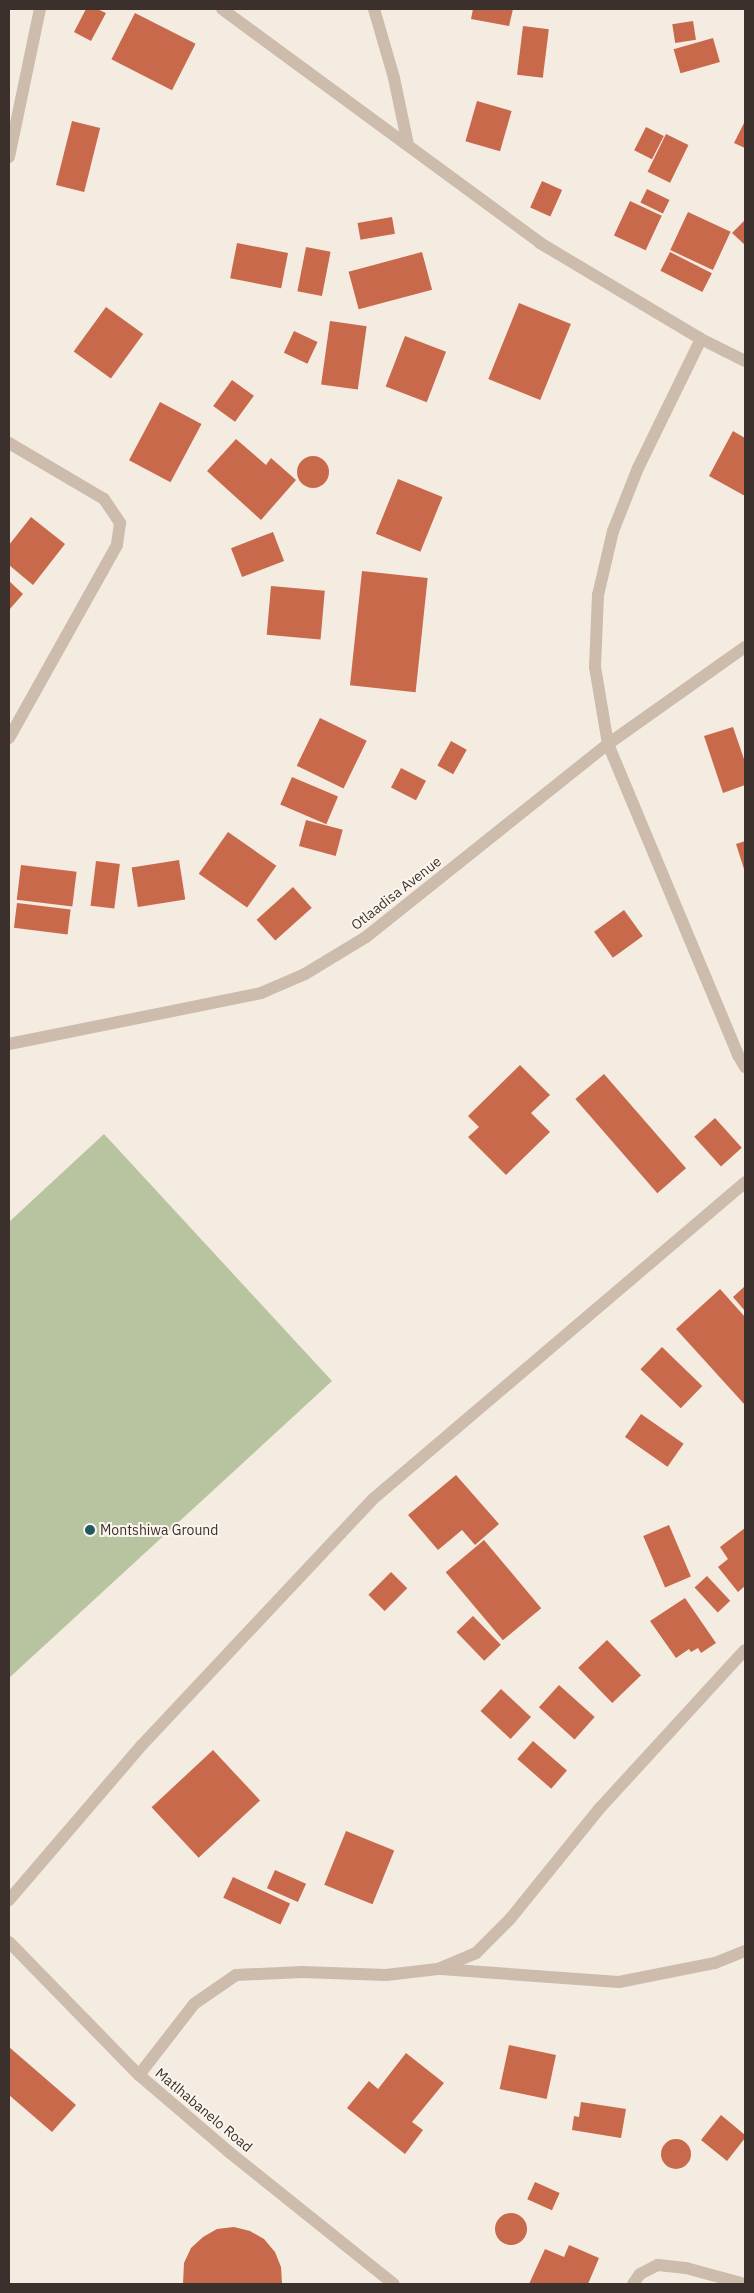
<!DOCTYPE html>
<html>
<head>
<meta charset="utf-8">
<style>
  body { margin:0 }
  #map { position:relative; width:754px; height:2293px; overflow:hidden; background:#f4ebe1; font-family:"IBM Plex Sans",sans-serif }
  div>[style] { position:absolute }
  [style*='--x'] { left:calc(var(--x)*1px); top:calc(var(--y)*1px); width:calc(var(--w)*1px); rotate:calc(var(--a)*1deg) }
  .green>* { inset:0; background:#b8c4a0 }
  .building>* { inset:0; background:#c8694b; transform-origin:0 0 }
  .round { border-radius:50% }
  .minor>* { height:12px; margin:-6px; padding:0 6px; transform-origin:6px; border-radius:6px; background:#cdbbac }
  .dots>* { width:14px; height:14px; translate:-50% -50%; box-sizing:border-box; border:2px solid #fbf5ee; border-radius:50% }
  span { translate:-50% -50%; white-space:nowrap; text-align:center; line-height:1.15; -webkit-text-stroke:4px #fbf5ee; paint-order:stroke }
  .street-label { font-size:14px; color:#3b302b }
  .poi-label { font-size:14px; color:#3b302b }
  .left { translate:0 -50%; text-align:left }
  .frame { position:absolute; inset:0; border:10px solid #3b302b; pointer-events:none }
</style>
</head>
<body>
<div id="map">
  <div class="green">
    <i style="clip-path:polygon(104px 1134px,332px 1381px,9px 1678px,9px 1222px)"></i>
  </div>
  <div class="building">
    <i style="clip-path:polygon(86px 9px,97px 9px,106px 13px,91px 41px,74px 32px)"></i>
    <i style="clip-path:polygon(473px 9px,513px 9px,509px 26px,471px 19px)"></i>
    <i style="left:135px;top:13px;width:68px;height:52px;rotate:27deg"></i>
    <i style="left:693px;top:21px;width:19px;height:21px;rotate:81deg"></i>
    <i style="left:523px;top:26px;width:26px;height:49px;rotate:7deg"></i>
    <i style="left:713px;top:38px;width:25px;height:41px;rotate:74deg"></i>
    <i style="left:477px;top:101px;width:36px;height:42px;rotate:16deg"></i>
    <i style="left:72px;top:121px;width:29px;height:66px;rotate:14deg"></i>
    <i style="clip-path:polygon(745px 121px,745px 148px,734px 143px)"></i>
    <i style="left:646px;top:127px;width:20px;height:26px;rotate:27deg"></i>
    <i style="left:666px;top:134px;width:25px;height:42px;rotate:26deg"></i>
    <i style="left:542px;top:181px;width:22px;height:29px;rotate:24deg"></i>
    <i style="left:647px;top:189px;width:25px;height:15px;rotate:26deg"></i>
    <i style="left:630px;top:201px;width:35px;height:38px;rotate:25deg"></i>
    <i style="left:688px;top:212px;width:47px;height:42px;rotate:25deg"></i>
    <i style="left:392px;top:217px;width:17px;height:35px;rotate:80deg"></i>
    <i style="clip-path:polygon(745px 220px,745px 245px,732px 233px)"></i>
    <i style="left:237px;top:243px;width:52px;height:36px;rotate:11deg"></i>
    <i style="left:306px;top:247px;width:25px;height:45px;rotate:11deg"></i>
    <i style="left:422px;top:252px;width:39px;height:76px;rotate:75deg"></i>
    <i style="left:670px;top:252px;width:47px;height:21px;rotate:27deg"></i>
    <i style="left:519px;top:303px;width:56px;height:82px;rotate:22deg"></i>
    <i style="left:106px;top:307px;width:46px;height:55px;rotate:36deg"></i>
    <i style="left:330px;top:321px;width:37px;height:64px;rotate:8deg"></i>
    <i style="left:294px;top:331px;width:26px;height:24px;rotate:25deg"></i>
    <i style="left:405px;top:336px;width:44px;height:54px;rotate:21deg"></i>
    <i style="left:232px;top:380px;width:27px;height:32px;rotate:36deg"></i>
    <i style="left:160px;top:402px;width:47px;height:66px;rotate:28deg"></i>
    <i style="clip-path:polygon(733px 431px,745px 438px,745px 496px,709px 476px)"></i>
    <i style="clip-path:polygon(236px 439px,266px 465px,271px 458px,296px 480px,261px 520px,207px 471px)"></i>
    <i class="round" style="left:297px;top:456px;width:32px;height:32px"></i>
    <i style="left:398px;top:479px;width:48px;height:59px;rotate:22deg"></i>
    <i style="clip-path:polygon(31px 517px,65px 544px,33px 585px,9px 565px,9px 545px)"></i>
    <i style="left:273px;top:532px;width:31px;height:45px;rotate:69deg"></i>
    <i style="left:362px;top:571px;width:66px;height:115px;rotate:6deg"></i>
    <i style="clip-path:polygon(9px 581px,23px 594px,9px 610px)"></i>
    <i style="left:271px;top:586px;width:54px;height:49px;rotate:5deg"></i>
    <i style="left:320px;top:718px;width:52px;height:53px;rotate:26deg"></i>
    <i style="clip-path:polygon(733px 727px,745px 762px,745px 785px,723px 793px,704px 736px)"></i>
    <i style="left:451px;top:741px;width:18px;height:28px;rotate:29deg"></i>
    <i style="left:401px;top:768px;width:28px;height:22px;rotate:27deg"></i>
    <i style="left:292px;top:777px;width:50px;height:30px;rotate:23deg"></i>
    <i style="left:306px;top:820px;width:38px;height:27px;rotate:15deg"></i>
    <i style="left:228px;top:832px;width:59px;height:51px;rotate:35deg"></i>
    <i style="clip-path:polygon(745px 841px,745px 872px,736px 844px)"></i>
    <i style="left:179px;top:860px;width:40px;height:48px;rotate:81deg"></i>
    <i style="left:96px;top:861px;width:24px;height:45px;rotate:7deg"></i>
    <i style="left:21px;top:865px;width:56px;height:35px;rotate:7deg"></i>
    <i style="left:293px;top:887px;width:28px;height:49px;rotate:48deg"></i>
    <i style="left:17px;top:903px;width:54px;height:25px;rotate:7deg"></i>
    <i style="left:624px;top:910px;width:32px;height:37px;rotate:54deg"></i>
    <i style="clip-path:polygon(520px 1065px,550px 1095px,531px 1113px,550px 1132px,506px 1175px,468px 1137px,479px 1127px,468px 1116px)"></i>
    <i style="left:604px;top:1074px;width:125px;height:38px;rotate:49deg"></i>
    <i style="left:715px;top:1118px;width:40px;height:28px;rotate:48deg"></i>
    <i style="clip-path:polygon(745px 1286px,745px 1311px,733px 1297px)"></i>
    <i style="clip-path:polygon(720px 1289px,745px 1317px,745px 1405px,676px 1329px)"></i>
    <i style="left:662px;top:1347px;width:56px;height:31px;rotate:44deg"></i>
    <i style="left:641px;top:1414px;width:52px;height:28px;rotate:35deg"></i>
    <i style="clip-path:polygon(456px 1475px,499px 1524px,475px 1545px,462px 1530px,438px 1550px,408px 1515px)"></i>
    <i style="left:669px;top:1525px;width:56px;height:28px;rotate:67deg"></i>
    <i style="clip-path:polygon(745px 1528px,745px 1586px,738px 1592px,718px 1567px,728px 1559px,720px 1547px)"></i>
    <i style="left:484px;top:1540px;width:89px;height:50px;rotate:50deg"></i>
    <i style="left:391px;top:1572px;width:23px;height:32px;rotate:45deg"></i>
    <i style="left:707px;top:1576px;width:34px;height:17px;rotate:47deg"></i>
    <i style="clip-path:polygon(685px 1598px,716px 1643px,701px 1653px,698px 1648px,691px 1652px,689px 1649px,676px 1658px,650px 1621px)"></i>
    <i style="left:473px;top:1616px;width:40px;height:23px;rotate:46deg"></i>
    <i style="left:607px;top:1640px;width:49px;height:40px;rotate:46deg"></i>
    <i style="left:559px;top:1685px;width:48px;height:30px;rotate:42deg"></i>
    <i style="left:501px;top:1689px;width:41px;height:30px;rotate:43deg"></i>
    <i style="left:533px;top:1741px;width:45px;height:24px;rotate:41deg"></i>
    <i style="left:213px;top:1750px;width:69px;height:84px;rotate:47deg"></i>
    <i style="left:346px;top:1831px;width:52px;height:58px;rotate:22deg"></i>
    <i style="left:275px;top:1870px;width:34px;height:20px;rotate:24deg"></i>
    <i style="left:233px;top:1877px;width:63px;height:23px;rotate:25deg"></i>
    <i style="left:509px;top:2045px;width:48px;height:45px;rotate:12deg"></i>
    <i style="clip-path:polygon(9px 2047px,76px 2105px,52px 2132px,9px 2095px)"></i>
    <i style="clip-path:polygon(406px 2053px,444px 2083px,412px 2122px,423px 2130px,405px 2154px,347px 2108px,369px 2081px,378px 2089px)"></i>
    <i style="clip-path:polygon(581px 2102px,626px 2109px,621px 2138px,572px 2130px,574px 2116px,579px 2117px)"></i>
    <i style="clip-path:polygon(721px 2115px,745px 2135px,745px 2138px,727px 2161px,701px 2140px)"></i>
    <i class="round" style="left:661px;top:2139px;width:30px;height:30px"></i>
    <i style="left:535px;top:2182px;width:27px;height:19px;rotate:24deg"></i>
    <i class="round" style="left:495px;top:2213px;width:32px;height:32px"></i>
    <i style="clip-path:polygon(234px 2227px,250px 2231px,264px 2239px,275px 2252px,281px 2267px,282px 2284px,183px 2284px,184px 2263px,191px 2248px,203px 2237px,217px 2229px)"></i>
    <i style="clip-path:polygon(569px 2245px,599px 2258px,588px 2284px,529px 2284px,545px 2249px,564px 2257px)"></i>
  </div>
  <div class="minor">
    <i style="--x:222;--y:9;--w:395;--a:36.3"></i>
    <i style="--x:540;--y:243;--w:187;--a:30.8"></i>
    <i style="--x:701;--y:339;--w:49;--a:26.6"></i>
    <i style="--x:374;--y:9;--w:72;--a:73.8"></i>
    <i style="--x:394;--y:78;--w:68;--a:78.2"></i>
    <i style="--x:9;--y:157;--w:151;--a:-78.2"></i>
    <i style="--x:701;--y:339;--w:144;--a:116"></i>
    <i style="--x:638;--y:468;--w:68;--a:111.6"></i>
    <i style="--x:613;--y:531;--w:66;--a:103.2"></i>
    <i style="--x:598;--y:595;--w:72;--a:92.4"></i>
    <i style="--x:595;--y:667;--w:78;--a:80.4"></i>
    <i style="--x:608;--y:744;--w:337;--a:67.3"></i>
    <i style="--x:738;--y:1055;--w:14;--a:60"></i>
    <i style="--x:9;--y:443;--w:110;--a:30.5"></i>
    <i style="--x:104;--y:499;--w:29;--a:56"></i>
    <i style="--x:120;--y:523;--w:22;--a:98"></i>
    <i style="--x:117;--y:545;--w:221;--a:119.2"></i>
    <i style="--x:9;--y:1044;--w:257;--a:-11.4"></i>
    <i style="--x:261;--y:993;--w:48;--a:-23.4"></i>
    <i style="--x:305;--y:974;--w:71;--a:-31.2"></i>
    <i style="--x:366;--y:937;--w:310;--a:-38.6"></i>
    <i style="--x:608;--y:744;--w:168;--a:-35.3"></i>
    <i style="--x:9;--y:1900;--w:204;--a:-49.4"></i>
    <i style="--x:142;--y:1745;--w:337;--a:-46.8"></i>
    <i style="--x:373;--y:1499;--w:489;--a:-40.4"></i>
    <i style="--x:9;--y:1942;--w:186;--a:45.7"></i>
    <i style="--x:139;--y:2075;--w:118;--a:40.5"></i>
    <i style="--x:229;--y:2152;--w:211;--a:38.7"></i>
    <i style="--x:441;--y:1969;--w:178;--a:4.2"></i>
    <i style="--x:619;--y:1982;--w:98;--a:-11.2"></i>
    <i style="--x:715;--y:1963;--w:32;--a:-22"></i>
    <i style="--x:139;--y:2075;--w:90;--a:-52.2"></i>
    <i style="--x:194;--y:2004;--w:51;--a:-34.6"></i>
    <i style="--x:236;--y:1975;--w:66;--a:-2.6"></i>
    <i style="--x:302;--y:1972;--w:84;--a:2"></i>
    <i style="--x:386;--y:1975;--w:52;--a:-6.6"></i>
    <i style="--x:438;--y:1969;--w:41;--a:-22.8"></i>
    <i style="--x:476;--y:1953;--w:48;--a:-45"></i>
    <i style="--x:510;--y:1919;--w:143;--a:-51"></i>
    <i style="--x:600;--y:1808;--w:214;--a:-47.5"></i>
    <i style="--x:633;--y:2284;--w:12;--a:-55"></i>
    <i style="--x:640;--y:2274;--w:20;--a:-27"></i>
    <i style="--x:658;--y:2265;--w:28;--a:6"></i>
    <i style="--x:686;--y:2268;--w:61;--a:15.2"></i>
  </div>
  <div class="dots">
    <i style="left:90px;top:1530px;background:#1f5a5e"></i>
  </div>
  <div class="street-label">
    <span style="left:396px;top:893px;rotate:-38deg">Otlaadisa Avenue</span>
    <span style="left:204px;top:2110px;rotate:40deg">Matlhabanelo Road</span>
  </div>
  <div class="poi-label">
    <span class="left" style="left:100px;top:1530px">Montshiwa Ground</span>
  </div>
  <div class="frame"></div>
</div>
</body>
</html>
